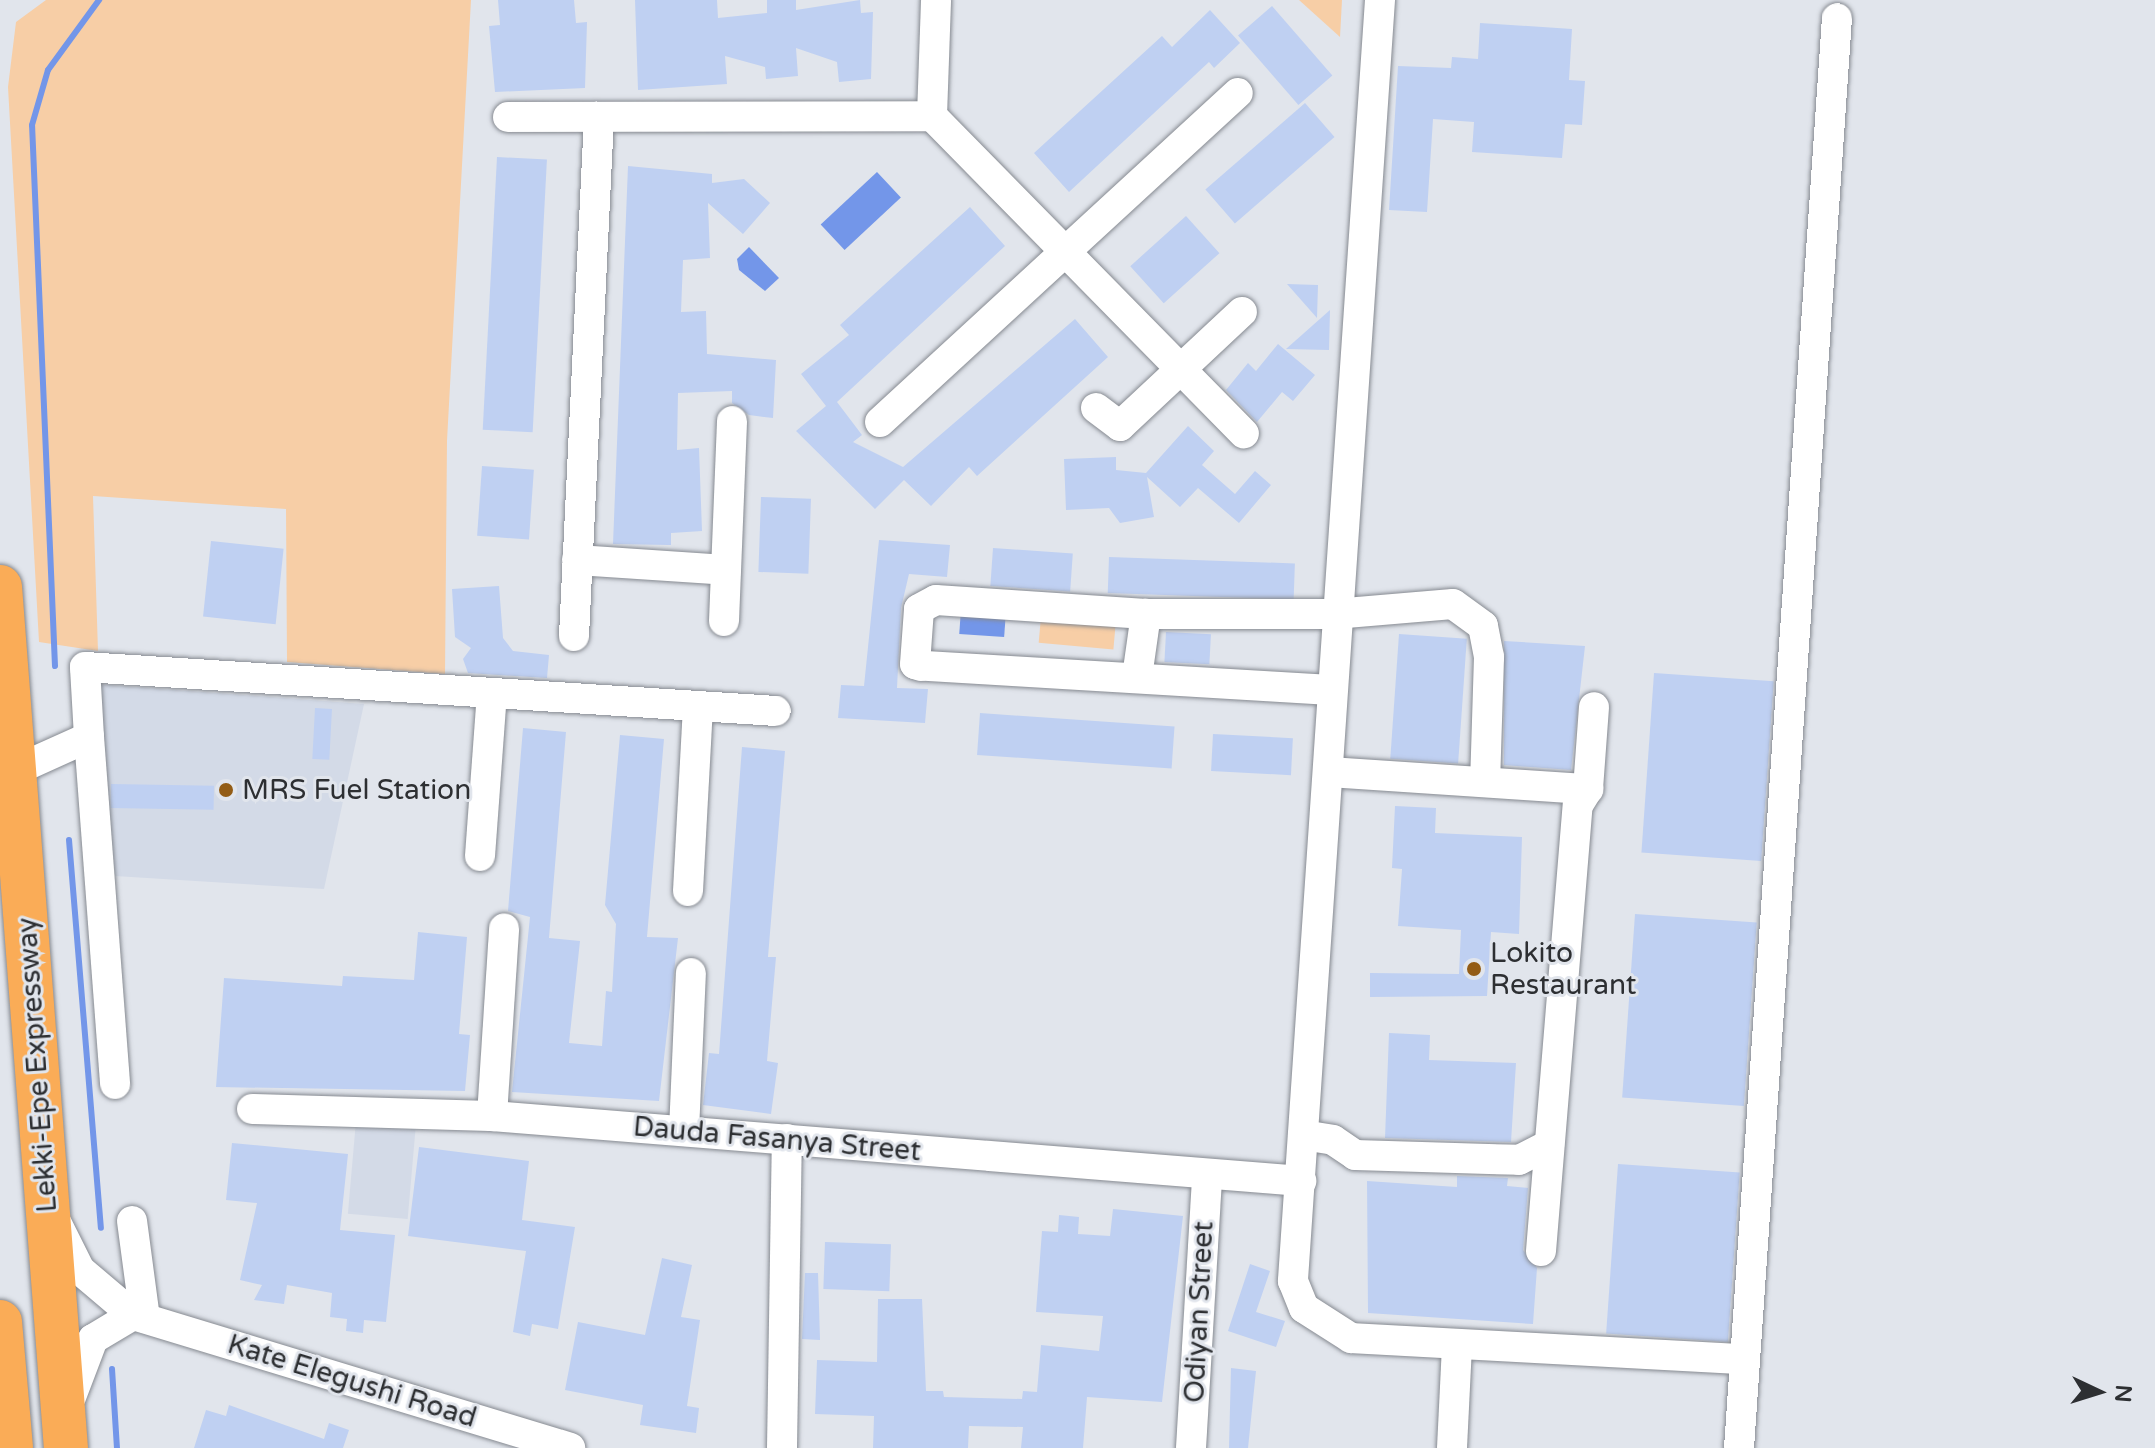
<!DOCTYPE html>
<html>
<head>
<meta charset="utf-8">
<style>
  body { margin:0 }
  #map { position:relative; width:2155px; height:1448px; overflow:hidden; background:#e1e5ec; font-family:"Varela Round",sans-serif }
  div>[style] { position:absolute }
  [style*='--x'] { left:calc(var(--x)*1px); top:calc(var(--y)*1px); width:calc(var(--w)*1px); rotate:calc(var(--a)*1deg) }
  .built>* { inset:0; background:#d3dae7; transform-origin:0 0 }
  .green>* { inset:0; background:#f7cea6; transform-origin:0 0 }
  .water>* { inset:0; background:#7396e9; transform-origin:0 0 }
  .stream>* { height:6px; margin:-3px; padding:0 3px; transform-origin:3px; border-radius:3px; background:#7396e9 }
  .building>* { inset:0; background:#bfd0f2; transform-origin:0 0 }
  .roads { filter:drop-shadow(0 0 2px #868a91) drop-shadow(0 0 2px #868a91) }
  .minor>* { height:30px; margin:-15px; padding:0 15px; transform-origin:15px; border-radius:15px; background:#fff }
  .highway>* { height:44px; margin:-22px; padding:0 22px; transform-origin:22px; border-radius:22px; background:#faac57 }
  .dots>* { width:22px; height:22px; translate:-50% -50%; box-sizing:border-box; border:4px solid #e1e5ec; border-radius:50% }
  span { translate:-50% -50%; white-space:nowrap; text-align:center; line-height:1.15; -webkit-text-stroke:6px #e1e5ec; paint-order:stroke }
  .poi-label { font-size:28px; color:#2d2f32 }
  .left { translate:0 -50%; text-align:left }
  .street-label { font-size:28px; color:#2d2f32 }
  .north { position:absolute; left:2059px; top:1352px; width:80px; height:80px; -webkit-text-stroke:6px #e1e5ec; paint-order:stroke; rotate:94deg; font-size:22px; font-weight:700; line-height:32px; text-align:center; color:#2d2f32 }
  .north::after { content:''; display:block; margin:auto; width:28px; height:36px; background:#2d2f32; clip-path:polygon(50% 0,100% 100%,50% 72%,0 100%) }
</style>
</head>
<body>
<div id="map">
  <div class="built">
    <i style="clip-path:polygon(95px 684px,364px 704px,324px 889px,115px 876px)"></i>
    <i style="left:356px;top:1121px;width:60px;height:93px;rotate:5deg"></i>
  </div>
  <div class="green">
    <i style="clip-path:polygon(46px 0,471px 0,447px 441px,445px 674px,287px 662px,286px 509px,93px 496px,98px 651px,39px 642px,8px 87px,16px 22px)"></i>
    <i style="clip-path:polygon(1299px 0,1342px 0,1340px 37px)"></i>
    <i style="left:1042px;top:605px;width:75px;height:38px;rotate:5deg"></i>
  </div>
  <div class="water">
    <i style="left:877px;top:172px;width:35px;height:77px;rotate:47deg"></i>
    <i style="clip-path:polygon(749px 247px,779px 278px,765px 291px,739px 270px,737px 259px)"></i>
    <i style="left:961px;top:609px;width:45px;height:25px;rotate:4deg"></i>
  </div>
  <div class="stream">
    <i style="--x:55;--y:666;--w:541;--a:-92.43"></i>
    <i style="--x:32;--y:125;--w:57;--a:-73.8"></i>
    <i style="--x:48;--y:70;--w:87;--a:-53.9"></i>
    <i style="--x:69;--y:840;--w:389;--a:85.3"></i>
    <i style="--x:112;--y:1369;--w:79;--a:86.4"></i>
  </div>
  <div class="building">
    <i style="clip-path:polygon(498px 0,574px 0,576px 23px,587px 22px,585px 88px,495px 92px,489px 26px,500px 25px)"></i>
    <i style="clip-path:polygon(635px 0,717px 0,718px 18px,767px 13px,767px 0,796px 0,796px 10px,860px 0,861px 13px,873px 12px,871px 79px,839px 82px,837px 62px,796px 48px,798px 76px,766px 79px,765px 67px,725px 56px,727px 84px,638px 90px)"></i>
    <i style="left:1272px;top:6px;width:92px;height:45px;rotate:49deg"></i>
    <i style="clip-path:polygon(1210px 10px,1240px 43px,1214px 68px,1209px 62px,1069px 192px,1034px 153px,1162px 36px,1172px 47px)"></i>
    <i style="clip-path:polygon(1480px 23px,1572px 29px,1569px 80px,1585px 81px,1582px 125px,1565px 124px,1562px 158px,1472px 152px,1474px 122px,1433px 119px,1427px 212px,1389px 210px,1398px 66px,1451px 68px,1452px 57px,1478px 59px)"></i>
    <i style="left:1305px;top:103px;width:45px;height:132px;rotate:49deg"></i>
    <i style="left:497px;top:157px;width:50px;height:273px;rotate:3deg"></i>
    <i style="clip-path:polygon(628px 166px,712px 174px,712px 183px,744px 179px,770px 203px,743px 234px,708px 203px,710px 258px,683px 260px,681px 312px,706px 311px,707px 354px,776px 360px,773px 418px,749px 415px,732px 403px,732px 391px,678px 393px,677px 450px,699px 448px,702px 531px,671px 533px,671px 545px,613px 544px)"></i>
    <i style="clip-path:polygon(970px 207px,1005px 246px,837px 402px,862px 435px,853px 442px,903px 467px,1075px 319px,1108px 357px,977px 476px,969px 467px,931px 506px,904px 480px,875px 509px,796px 431px,826px 406px,801px 374px,849px 335px,840px 325px)"></i>
    <i style="left:1186px;top:216px;width:50px;height:75px;rotate:48deg"></i>
    <i style="clip-path:polygon(1287px 284px,1318px 285px,1317px 318px)"></i>
    <i style="clip-path:polygon(1330px 310px,1329px 350px,1286px 349px)"></i>
    <i style="clip-path:polygon(1278px 344px,1315px 375px,1293px 401px,1282px 392px,1257px 422px,1226px 390px,1248px 363px,1256px 371px)"></i>
    <i style="clip-path:polygon(1188px 426px,1214px 451px,1202px 465px,1235px 494px,1255px 471px,1271px 485px,1239px 523px,1198px 488px,1180px 507px,1147px 477px,1154px 517px,1120px 523px,1109px 508px,1066px 510px,1064px 459px,1116px 457px,1116px 470px,1146px 473px)"></i>
    <i style="left:482px;top:466px;width:52px;height:70px;rotate:4deg"></i>
    <i style="left:761px;top:497px;width:50px;height:75px;rotate:2deg"></i>
    <i style="clip-path:polygon(879px 540px,950px 545px,947px 577px,909px 574px,901px 608px,897px 688px,928px 689px,925px 723px,838px 718px,841px 685px,864px 686px)"></i>
    <i style="left:211px;top:541px;width:73px;height:76px;rotate:6deg"></i>
    <i style="left:993px;top:548px;width:80px;height:38px;rotate:4deg"></i>
    <i style="left:1109px;top:557px;width:186px;height:36px;rotate:2deg"></i>
    <i style="clip-path:polygon(499px 586px,503px 638px,513px 651px,549px 655px,547px 678px,468px 673px,463px 659px,471px 648px,455px 637px,452px 589px)"></i>
    <i style="left:1166px;top:632px;width:45px;height:30px;rotate:3deg"></i>
    <i style="left:1399px;top:634px;width:68px;height:125px;rotate:4deg"></i>
    <i style="clip-path:polygon(1504px 641px,1585px 646px,1571px 770px,1504px 765px)"></i>
    <i style="left:1654px;top:673px;width:120px;height:180px;rotate:4deg"></i>
    <i style="left:315px;top:708px;width:17px;height:51px;rotate:3deg"></i>
    <i style="left:980px;top:713px;width:195px;height:42px;rotate:4deg"></i>
    <i style="clip-path:polygon(523px 728px,566px 732px,549px 938px,580px 941px,569px 1043px,602px 1046px,606px 991px,612px 992px,616px 924px,605px 905px,620px 735px,664px 739px,647px 937px,678px 938px,659px 1101px,512px 1092px,530px 917px,508px 911px)"></i>
    <i style="left:1213px;top:734px;width:80px;height:37px;rotate:3deg"></i>
    <i style="clip-path:polygon(742px 747px,785px 751px,768px 957px,776px 957px,767px 1061px,778px 1063px,771px 1114px,703px 1105px,709px 1053px,719px 1054px)"></i>
    <i style="left:111px;top:784px;width:103px;height:24px;rotate:1deg"></i>
    <i style="clip-path:polygon(1395px 806px,1436px 808px,1435px 833px,1522px 837px,1519px 934px,1491px 932px,1487px 996px,1370px 997px,1370px 973px,1459px 974px,1461px 930px,1398px 926px,1402px 869px,1392px 868px)"></i>
    <i style="left:1635px;top:914px;width:122px;height:184px;rotate:4deg"></i>
    <i style="clip-path:polygon(418px 932px,467px 937px,459px 1034px,470px 1035px,465px 1091px,216px 1087px,224px 978px,342px 986px,343px 976px,414px 980px)"></i>
    <i style="clip-path:polygon(1389px 1033px,1430px 1035px,1429px 1060px,1516px 1063px,1511px 1142px,1385px 1138px)"></i>
    <i style="clip-path:polygon(232px 1143px,348px 1154px,340px 1230px,395px 1235px,386px 1322px,364px 1320px,363px 1333px,346px 1331px,347px 1319px,330px 1317px,332px 1293px,287px 1285px,284px 1304px,254px 1300px,262px 1285px,240px 1280px,257px 1203px,226px 1200px)"></i>
    <i style="clip-path:polygon(419px 1147px,529px 1161px,522px 1220px,575px 1227px,558px 1329px,532px 1324px,530px 1336px,513px 1332px,526px 1251px,408px 1236px)"></i>
    <i style="left:1618px;top:1164px;width:122px;height:170px;rotate:4deg"></i>
    <i style="clip-path:polygon(1457px 1176px,1508px 1178px,1507px 1186px,1528px 1188px,1523px 1250px,1537px 1268px,1533px 1324px,1368px 1313px,1367px 1181px,1457px 1187px)"></i>
    <i style="clip-path:polygon(1113px 1209px,1183px 1216px,1162px 1402px,1087px 1397px,1083px 1448px,1021px 1448px,1023px 1427px,969px 1426px,968px 1448px,873px 1448px,874px 1416px,815px 1414px,817px 1360px,877px 1362px,878px 1299px,922px 1299px,926px 1391px,943px 1391px,944px 1397px,1022px 1399px,1023px 1391px,1037px 1392px,1041px 1345px,1099px 1351px,1103px 1316px,1036px 1312px,1042px 1231px,1058px 1232px,1059px 1215px,1079px 1217px,1078px 1234px,1110px 1236px)"></i>
    <i style="left:825px;top:1242px;width:66px;height:47px;rotate:2deg"></i>
    <i style="clip-path:polygon(662px 1258px,692px 1265px,681px 1317px,700px 1320px,687px 1406px,699px 1408px,696px 1433px,640px 1425px,643px 1405px,565px 1390px,578px 1322px,645px 1335px)"></i>
    <i style="clip-path:polygon(1250px 1264px,1270px 1271px,1256px 1312px,1285px 1321px,1276px 1347px,1228px 1331px)"></i>
    <i style="clip-path:polygon(805px 1273px,818px 1273px,820px 1340px,802px 1339px)"></i>
    <i style="clip-path:polygon(1231px 1368px,1256px 1371px,1248px 1448px,1229px 1448px)"></i>
    <i style="clip-path:polygon(229px 1405px,324px 1439px,329px 1423px,349px 1430px,343px 1448px,194px 1448px,206px 1410px,226px 1416px)"></i>
  </div>
  <div class="roads">
    <div class="minor">
      <i style="--x:1380;--y:0;--w:1284;--a:93.89"></i>
      <i style="--x:1293;--y:1281;--w:29;--a:68"></i>
      <i style="--x:1304;--y:1308;--w:56;--a:32.6"></i>
      <i style="--x:1351;--y:1338;--w:392;--a:3.1"></i>
      <i style="--x:932;--y:116;--w:116;--a:-88"></i>
      <i style="--x:508;--y:117;--w:424;--a:-0.1"></i>
      <i style="--x:932;--y:116;--w:445;--a:45.5"></i>
      <i style="--x:1096;--y:408;--w:30;--a:37"></i>
      <i style="--x:1120;--y:426;--w:167;--a:-43.1"></i>
      <i style="--x:880;--y:422;--w:486;--a:-42.6"></i>
      <i style="--x:577;--y:560;--w:149;--a:3.8"></i>
      <i style="--x:724;--y:621;--w:200;--a:-87.7"></i>
      <i style="--x:574;--y:636;--w:520;--a:-87.24"></i>
      <i style="--x:1137;--y:677;--w:64;--a:-81.9"></i>
      <i style="--x:1331;--y:690;--w:411;--a:-176.6"></i>
      <i style="--x:921;--y:666;--w:6;--a:-162"></i>
      <i style="--x:915;--y:664;--w:55;--a:-85.8"></i>
      <i style="--x:919;--y:609;--w:19;--a:-28"></i>
      <i style="--x:936;--y:600;--w:210;--a:3.8"></i>
      <i style="--x:1146;--y:614;--w:188;--a:0"></i>
      <i style="--x:1334;--y:614;--w:119;--a:-4.8"></i>
      <i style="--x:1453;--y:604;--w:37;--a:36"></i>
      <i style="--x:1483;--y:626;--w:32;--a:79"></i>
      <i style="--x:1489;--y:657;--w:125;--a:91.8"></i>
      <i style="--x:89;--y:737;--w:348;--a:85.7"></i>
      <i style="--x:16;--y:770;--w:80;--a:-24.3"></i>
      <i style="--x:89;--y:737;--w:70;--a:-93.3"></i>
      <i style="--x:85;--y:667;--w:692;--a:3.64"></i>
      <i style="--x:1329;--y:772;--w:260;--a:3.8"></i>
      <i style="--x:480;--y:856;--w:163;--a:-85.8"></i>
      <i style="--x:688;--y:891;--w:185;--a:-86.9"></i>
      <i style="--x:252;--y:1109;--w:240;--a:1.7"></i>
      <i style="--x:492;--y:1116;--w:812;--a:4.59"></i>
      <i style="--x:492;--y:1116;--w:188;--a:-86.3"></i>
      <i style="--x:684;--y:1131;--w:158;--a:-87.5"></i>
      <i style="--x:1303;--y:1135;--w:30;--a:9"></i>
      <i style="--x:1333;--y:1140;--w:27;--a:34"></i>
      <i style="--x:1355;--y:1155;--w:164;--a:1.7"></i>
      <i style="--x:1519;--y:1160;--w:34;--a:-27"></i>
      <i style="--x:132;--y:1221;--w:98;--a:82.4"></i>
      <i style="--x:57;--y:1224;--w:51;--a:63.4"></i>
      <i style="--x:80;--y:1270;--w:70;--a:40.3"></i>
      <i style="--x:133;--y:1315;--w:457;--a:16.9"></i>
      <i style="--x:1541;--y:1251;--w:448;--a:-85.3"></i>
      <i style="--x:1578;--y:805;--w:19;--a:-58"></i>
      <i style="--x:1588;--y:789;--w:82;--a:-85.8"></i>
      <i style="--x:71;--y:1397;--w:62;--a:-69.2"></i>
      <i style="--x:93;--y:1339;--w:47;--a:-31"></i>
      <i style="--x:782;--y:1448;--w:309;--a:-89.1"></i>
      <i style="--x:1191;--y:1448;--w:272;--a:-86.6"></i>
      <i style="--x:1452;--y:1448;--w:104;--a:-87.2"></i>
      <i style="--x:1739;--y:1448;--w:1433;--a:-86.08"></i>
    </div>
    <div class="highway">
      <i style="--x:0;--y:587;--w:864;--a:85.62"></i>
      <i style="--x:0;--y:1322;--w:126;--a:85"></i>
    </div>
  </div>
  <div class="dots">
    <i style="left:226px;top:790px;background:#935c15"></i>
    <i style="left:1474px;top:969px;background:#935c15"></i>
  </div>
  <div class="poi-label">
    <span class="left" style="left:242px;top:790px">MRS Fuel Station</span>
    <span class="left" style="left:1490px;top:969px">Lokito<br>Restaurant</span>
  </div>
  <div class="street-label">
    <span style="left:37px;top:1065px;rotate:-94deg">Lekki-Epe Expressway</span>
    <span style="left:777px;top:1139px;rotate:5deg">Dauda Fasanya Street</span>
    <span style="left:1199px;top:1312px;rotate:-87deg">Odiyan Street</span>
    <span style="left:352px;top:1381px;rotate:17deg">Kate Elegushi Road</span>
  </div>
  <div class="north">N</div>
</div>
</body>
</html>
